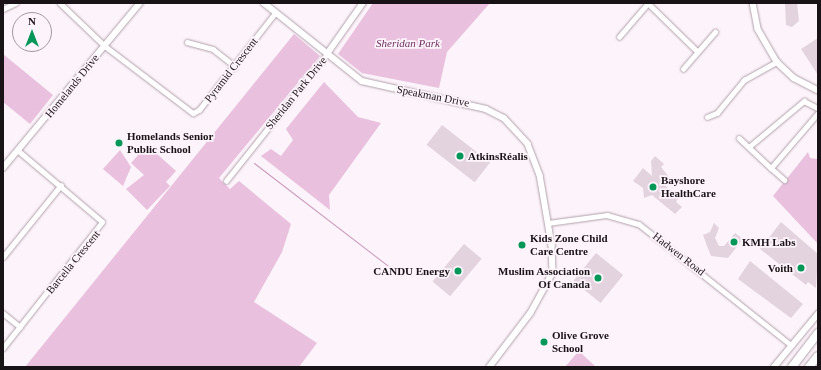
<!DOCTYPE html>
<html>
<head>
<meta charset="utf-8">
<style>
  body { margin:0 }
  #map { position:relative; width:821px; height:370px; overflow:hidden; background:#fdf3fa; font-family:"Times New Roman",serif }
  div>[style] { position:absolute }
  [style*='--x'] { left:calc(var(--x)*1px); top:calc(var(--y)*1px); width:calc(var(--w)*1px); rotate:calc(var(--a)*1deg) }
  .green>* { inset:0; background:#e9c0dd }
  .stream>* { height:1px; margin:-0.5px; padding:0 0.5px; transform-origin:0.5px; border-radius:0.5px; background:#c999bc }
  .building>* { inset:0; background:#e3d3df; transform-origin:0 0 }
  .roads { filter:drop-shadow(0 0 1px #b1a1ac) drop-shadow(0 0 1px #b1a1ac) }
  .minor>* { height:4.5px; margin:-2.25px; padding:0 2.25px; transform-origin:2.25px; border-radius:2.25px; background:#fff }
  .tertiary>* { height:5.5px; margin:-2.75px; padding:0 2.75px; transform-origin:2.75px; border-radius:2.75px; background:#fff }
  .motorway>* { height:8px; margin:-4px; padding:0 4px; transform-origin:4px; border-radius:4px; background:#fff }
  .dots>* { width:11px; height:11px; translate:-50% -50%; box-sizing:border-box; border:2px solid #fdf3fa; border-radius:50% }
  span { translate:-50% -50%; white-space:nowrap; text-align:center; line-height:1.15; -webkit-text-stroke:3.5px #fdf3fa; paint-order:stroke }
  .park-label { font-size:11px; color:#6b305e; font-style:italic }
  .street-label { font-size:11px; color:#191318 }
  .poi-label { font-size:11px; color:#191318; font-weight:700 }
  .left { translate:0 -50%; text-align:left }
  .right { translate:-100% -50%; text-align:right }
  .frame { position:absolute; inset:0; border:4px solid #191318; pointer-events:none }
  .north { position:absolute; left:12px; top:12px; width:40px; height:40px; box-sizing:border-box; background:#fdf3fa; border:1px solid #a299a0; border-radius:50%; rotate:0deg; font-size:11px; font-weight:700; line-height:16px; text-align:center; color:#191318 }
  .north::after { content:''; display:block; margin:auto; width:14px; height:18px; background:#009758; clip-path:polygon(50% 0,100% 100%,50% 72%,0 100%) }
</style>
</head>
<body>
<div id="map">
  <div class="green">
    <i style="clip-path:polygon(373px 3px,490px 3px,447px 52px,439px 88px,362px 73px,338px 54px)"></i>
    <i style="clip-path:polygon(294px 34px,320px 56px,219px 178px,230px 189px,239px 181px,291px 224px,282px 252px,254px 302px,317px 343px,299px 367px,25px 367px)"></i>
    <i style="clip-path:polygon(3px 54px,53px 95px,30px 124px,3px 102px)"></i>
    <i style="clip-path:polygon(324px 82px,358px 117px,381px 123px,329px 195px,330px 210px,261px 156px,271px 149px,281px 156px,293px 140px,286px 129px)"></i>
    <i style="clip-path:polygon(147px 145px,176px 171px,166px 182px,170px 186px,147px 210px,126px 189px,144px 175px,131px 163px)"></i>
    <i style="clip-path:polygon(120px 150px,131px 167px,123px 186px,103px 169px)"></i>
    <i style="clip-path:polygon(808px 152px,810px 158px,818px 159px,818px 244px,773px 196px)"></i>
    <i style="clip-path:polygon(577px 353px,581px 353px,596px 367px,565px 367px)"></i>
  </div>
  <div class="stream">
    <i style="--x:254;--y:163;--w:185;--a:37.5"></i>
  </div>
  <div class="building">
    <i style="clip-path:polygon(785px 3px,797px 3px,799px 21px,792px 27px,786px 25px)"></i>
    <i style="clip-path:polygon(818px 38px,818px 75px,801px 49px)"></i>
    <i style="left:442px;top:125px;width:61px;height:25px;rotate:38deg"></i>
    <i style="clip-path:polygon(655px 156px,664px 164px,661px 167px,673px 182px,663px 184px,679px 197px,676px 202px,682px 207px,675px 214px,652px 195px,644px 198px,643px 188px,633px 181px,643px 168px,652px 176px,651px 161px)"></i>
    <i style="clip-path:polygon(781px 222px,818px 254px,816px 288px,808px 282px,806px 285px,760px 249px)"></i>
    <i style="clip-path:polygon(714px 223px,719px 228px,715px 238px,719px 246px,724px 246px,735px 233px,743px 239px,728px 258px,711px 256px,707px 246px,703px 235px,710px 232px)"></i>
    <i style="left:464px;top:244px;width:23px;height:49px;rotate:40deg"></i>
    <i style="left:596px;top:253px;width:35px;height:36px;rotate:39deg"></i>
    <i style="clip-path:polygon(750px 261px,803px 304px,791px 318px,738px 279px)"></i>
  </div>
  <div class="roads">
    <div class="minor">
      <i style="--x:60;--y:3;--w:62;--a:43.7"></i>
      <i style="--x:105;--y:46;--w:111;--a:37.3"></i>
      <i style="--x:193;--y:113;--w:7;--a:-27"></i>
      <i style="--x:199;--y:110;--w:123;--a:-51.9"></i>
      <i style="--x:648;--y:3;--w:67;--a:44.4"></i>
      <i style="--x:3;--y:9;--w:14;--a:-25"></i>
      <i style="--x:619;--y:37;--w:45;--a:-49.5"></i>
      <i style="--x:187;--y:42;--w:27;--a:15"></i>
      <i style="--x:213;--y:49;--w:28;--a:38"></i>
      <i style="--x:683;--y:69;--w:49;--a:-49.1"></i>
      <i style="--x:707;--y:117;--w:11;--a:-22"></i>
      <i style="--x:717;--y:113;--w:43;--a:-50.7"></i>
      <i style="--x:744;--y:80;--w:38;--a:-29"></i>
      <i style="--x:739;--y:138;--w:44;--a:43.2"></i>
      <i style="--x:771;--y:168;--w:72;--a:-49.5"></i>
      <i style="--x:749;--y:147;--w:72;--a:-39.9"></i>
      <i style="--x:804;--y:101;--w:16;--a:27"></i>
      <i style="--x:771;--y:168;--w:18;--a:41"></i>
      <i style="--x:226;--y:181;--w:162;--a:-51.5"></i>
      <i style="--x:548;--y:223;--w:60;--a:-7.7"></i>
      <i style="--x:607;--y:215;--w:33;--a:16"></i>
      <i style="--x:639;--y:224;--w:193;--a:38.5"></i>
      <i style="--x:3;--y:257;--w:92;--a:-51.1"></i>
      <i style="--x:3;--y:313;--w:22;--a:39"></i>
      <i style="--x:3;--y:348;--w:160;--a:-51.8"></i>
      <i style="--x:102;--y:222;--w:110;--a:-139.8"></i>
    </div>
    <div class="tertiary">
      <i style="--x:264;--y:3;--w:125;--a:38.5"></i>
      <i style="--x:362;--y:81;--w:127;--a:12.7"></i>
      <i style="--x:486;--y:109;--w:20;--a:27"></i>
      <i style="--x:504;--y:118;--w:35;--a:47"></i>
      <i style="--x:528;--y:144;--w:33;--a:69"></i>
      <i style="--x:540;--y:175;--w:71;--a:80.3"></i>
      <i style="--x:552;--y:245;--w:28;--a:88"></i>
      <i style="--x:553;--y:273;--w:46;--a:118.8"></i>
      <i style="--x:531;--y:313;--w:68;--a:127.2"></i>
      <i style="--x:753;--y:3;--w:26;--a:79"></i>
      <i style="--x:758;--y:29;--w:38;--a:60"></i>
      <i style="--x:777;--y:62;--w:23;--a:43"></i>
      <i style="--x:794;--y:78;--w:27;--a:27"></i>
      <i style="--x:327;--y:54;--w:62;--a:-54.8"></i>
      <i style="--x:3;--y:168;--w:214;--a:-50.3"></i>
      <i style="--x:774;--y:367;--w:69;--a:-50.3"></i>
    </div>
    <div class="motorway">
      <i style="--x:792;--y:367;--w:43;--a:-52.6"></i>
      <i style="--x:809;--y:367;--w:14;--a:-51"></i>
    </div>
  </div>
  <div class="dots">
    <i style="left:119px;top:143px;background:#009758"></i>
    <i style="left:460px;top:156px;background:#009758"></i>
    <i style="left:653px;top:187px;background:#009758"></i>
    <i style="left:734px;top:242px;background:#009758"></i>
    <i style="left:522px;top:245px;background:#009758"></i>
    <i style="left:801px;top:268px;background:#009758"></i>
    <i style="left:458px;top:271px;background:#009758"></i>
    <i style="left:598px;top:278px;background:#009758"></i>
    <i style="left:544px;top:342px;background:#009758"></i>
  </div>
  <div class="park-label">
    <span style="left:408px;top:43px">Sheridan Park</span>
  </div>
  <div class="street-label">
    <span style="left:231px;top:70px;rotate:-52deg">Pyramid Crescent</span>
    <span style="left:72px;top:86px;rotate:-51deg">Homelands Drive</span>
    <span style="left:296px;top:93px;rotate:-51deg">Sheridan Park Drive</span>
    <span style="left:433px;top:96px;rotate:11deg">Speakman Drive</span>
    <span style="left:679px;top:254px;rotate:38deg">Hadwen Road</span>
    <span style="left:73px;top:262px;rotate:-51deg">Barcella Crescent</span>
  </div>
  <div class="poi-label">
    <span class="left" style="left:127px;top:143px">Homelands Senior<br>Public School</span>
    <span class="left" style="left:468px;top:156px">AtkinsRéalis</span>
    <span class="left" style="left:661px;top:187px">Bayshore<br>HealthCare</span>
    <span class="left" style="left:530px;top:245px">Kids Zone Child<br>Care Centre</span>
    <span class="left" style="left:742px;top:242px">KMH Labs</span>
    <span class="right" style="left:793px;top:268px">Voith</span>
    <span class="right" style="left:450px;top:271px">CANDU Energy</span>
    <span class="right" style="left:590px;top:278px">Muslim Association<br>Of Canada</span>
    <span class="left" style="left:552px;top:342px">Olive Grove<br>School</span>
  </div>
  <div class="frame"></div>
  <div class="north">N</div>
</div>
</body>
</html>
